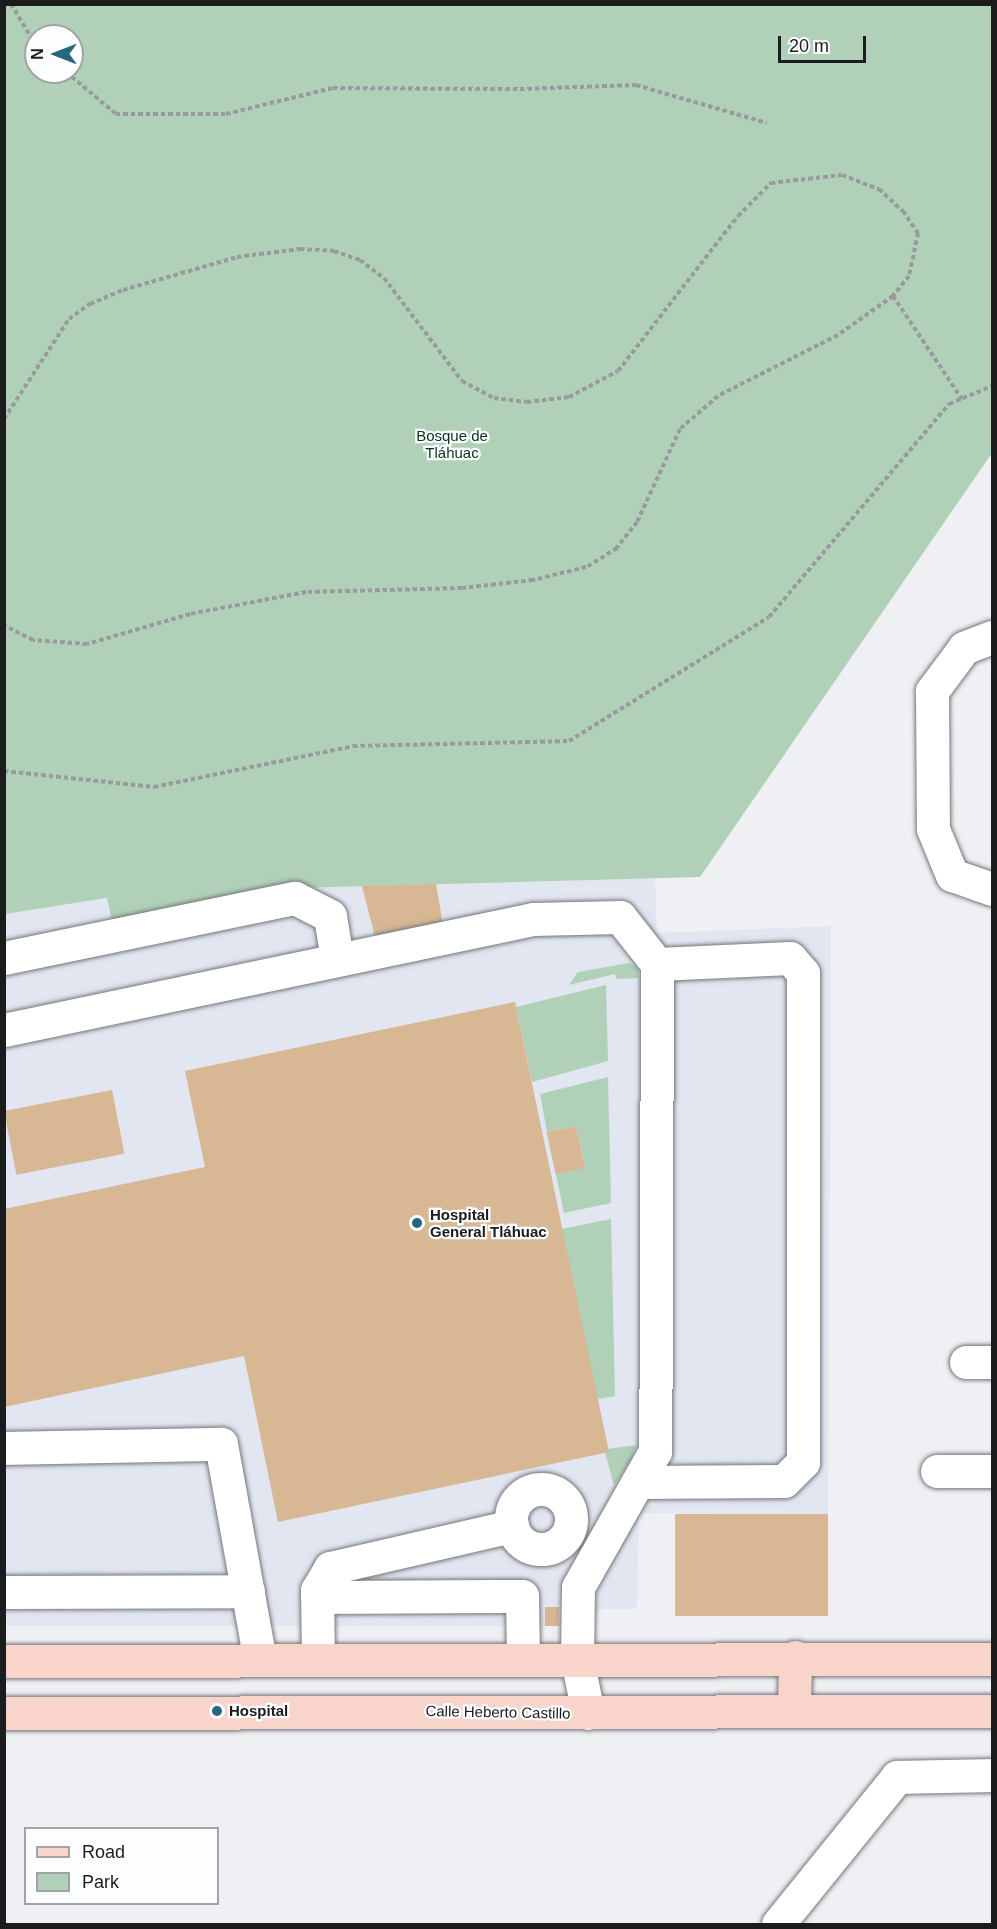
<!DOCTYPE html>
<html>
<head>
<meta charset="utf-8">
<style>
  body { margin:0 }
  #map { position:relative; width:997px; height:1929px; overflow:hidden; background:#eef0f3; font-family:Arial,sans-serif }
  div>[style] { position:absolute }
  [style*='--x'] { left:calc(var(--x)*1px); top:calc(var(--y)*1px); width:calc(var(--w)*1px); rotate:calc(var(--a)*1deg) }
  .built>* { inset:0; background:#e1e6f1 }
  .green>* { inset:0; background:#b0d1b8 }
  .building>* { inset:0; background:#d7b794; transform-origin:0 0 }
  .path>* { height:4px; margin-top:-2px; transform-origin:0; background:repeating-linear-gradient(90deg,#999a9d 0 4.5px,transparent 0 7.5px) }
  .roads { filter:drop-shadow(0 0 2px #76777b) drop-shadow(0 0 2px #76777b) }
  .minor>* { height:33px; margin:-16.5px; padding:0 16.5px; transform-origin:16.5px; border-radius:16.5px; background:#fff }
  .minor>.ring { margin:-16.5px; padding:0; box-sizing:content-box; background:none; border:33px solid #fff; border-radius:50% }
  .major>* { height:33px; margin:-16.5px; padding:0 16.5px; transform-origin:16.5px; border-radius:16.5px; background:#f8d4ca }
  .dots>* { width:16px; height:16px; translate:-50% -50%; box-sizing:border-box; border:3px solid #fcfdfe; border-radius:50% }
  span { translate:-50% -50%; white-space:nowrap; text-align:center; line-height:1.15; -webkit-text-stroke:4.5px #fcfdfe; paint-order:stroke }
  .park-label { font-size:15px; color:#043518 }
  .poi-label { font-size:15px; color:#1b1c1d; font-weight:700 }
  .left { translate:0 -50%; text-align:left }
  .street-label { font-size:15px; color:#1b1c1d }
  .frame { position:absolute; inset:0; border:6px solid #1b1c1d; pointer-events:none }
  .legend { position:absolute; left:24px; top:1827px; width:195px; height:78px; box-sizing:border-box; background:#fcfdfe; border:2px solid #a2a3a4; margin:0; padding:8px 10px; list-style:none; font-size:18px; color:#1b1c1d }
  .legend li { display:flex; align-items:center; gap:12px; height:30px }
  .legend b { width:30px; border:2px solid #a2a3a4 }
  .north { position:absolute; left:24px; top:24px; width:60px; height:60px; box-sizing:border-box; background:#fcfdfe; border:2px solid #a2a3a4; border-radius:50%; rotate:270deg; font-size:16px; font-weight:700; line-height:24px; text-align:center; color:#1b1c1d }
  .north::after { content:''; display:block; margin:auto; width:21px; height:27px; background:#26687b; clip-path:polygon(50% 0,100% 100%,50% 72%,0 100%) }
  .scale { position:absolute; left:778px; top:36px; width:88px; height:27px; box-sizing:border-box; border:3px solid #1b1c1d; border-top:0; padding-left:8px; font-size:18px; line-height:21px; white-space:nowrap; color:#1b1c1d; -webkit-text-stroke:4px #fcfdfe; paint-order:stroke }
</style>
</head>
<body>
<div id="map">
  <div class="built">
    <i style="clip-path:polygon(655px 878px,657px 933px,831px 926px,828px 1515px,639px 1513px,637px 1609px,592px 1609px,592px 1626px,5px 1626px,5px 914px,148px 892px)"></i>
  </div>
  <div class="green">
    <i style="clip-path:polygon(evenodd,5px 5px,992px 5px,992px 453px,700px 877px,257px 889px,112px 921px,107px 898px,5px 914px,5px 5px,36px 36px,72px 36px,72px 72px,36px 72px,36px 36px)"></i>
    <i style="clip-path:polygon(629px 963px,638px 968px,638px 978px,616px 979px,615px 974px,569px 985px,578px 972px)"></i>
    <i style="clip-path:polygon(606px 985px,608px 1061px,532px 1082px,516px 1007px)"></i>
    <i style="clip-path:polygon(608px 1077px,611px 1203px,564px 1213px,556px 1174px,585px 1167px,576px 1126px,547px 1132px,540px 1094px)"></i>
    <i style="clip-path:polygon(611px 1219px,615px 1396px,597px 1399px,562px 1229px)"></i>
    <i style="clip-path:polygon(636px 1445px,631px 1460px,614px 1485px,605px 1453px,608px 1449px)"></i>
  </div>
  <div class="building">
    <i style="clip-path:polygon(436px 884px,443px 925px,376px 941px,362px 886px)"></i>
    <i style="clip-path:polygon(515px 1002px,609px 1452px,278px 1522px,244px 1356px,4px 1407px,4px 1209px,205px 1167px,185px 1071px)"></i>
    <i style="left:112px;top:1090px;width:65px;height:110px;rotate:79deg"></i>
    <i style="left:576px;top:1126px;width:43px;height:30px;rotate:78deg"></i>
    <i style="left:675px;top:1514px;width:153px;height:102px"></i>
    <i style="left:545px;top:1607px;width:14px;height:19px"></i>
  </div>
  <div class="path">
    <i style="--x:11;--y:4;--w:49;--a:59.2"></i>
    <i style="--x:66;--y:72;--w:65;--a:40"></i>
    <i style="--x:116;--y:114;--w:110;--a:0"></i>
    <i style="--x:226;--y:114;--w:110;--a:-13.7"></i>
    <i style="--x:333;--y:88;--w:187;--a:0.3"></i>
    <i style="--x:520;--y:89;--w:116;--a:-2"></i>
    <i style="--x:636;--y:85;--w:136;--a:16.2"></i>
    <i style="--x:893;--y:296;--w:124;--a:56.2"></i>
    <i style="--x:4;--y:419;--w:119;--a:-57"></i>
    <i style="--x:69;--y:319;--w:26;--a:-36"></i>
    <i style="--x:90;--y:304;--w:36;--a:-23"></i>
    <i style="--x:123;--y:290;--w:119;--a:-16.1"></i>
    <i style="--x:237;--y:257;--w:64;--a:-7.2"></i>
    <i style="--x:300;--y:249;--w:34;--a:3"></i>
    <i style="--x:334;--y:251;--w:28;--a:19"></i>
    <i style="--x:360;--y:260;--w:30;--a:37"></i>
    <i style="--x:384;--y:278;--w:129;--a:52.9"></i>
    <i style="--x:462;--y:381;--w:36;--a:28"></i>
    <i style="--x:494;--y:398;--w:33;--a:7"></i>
    <i style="--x:527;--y:402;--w:42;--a:-6.8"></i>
    <i style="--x:569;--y:397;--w:55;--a:-28"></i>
    <i style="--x:618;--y:371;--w:196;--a:-52.3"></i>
    <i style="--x:738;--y:216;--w:47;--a:-45"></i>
    <i style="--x:771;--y:183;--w:71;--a:-6.4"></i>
    <i style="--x:842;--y:175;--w:40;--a:21"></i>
    <i style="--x:879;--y:189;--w:33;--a:43"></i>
    <i style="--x:903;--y:211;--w:27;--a:56"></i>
    <i style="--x:918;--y:233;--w:44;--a:101.8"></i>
    <i style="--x:909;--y:276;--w:26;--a:129"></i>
    <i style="--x:893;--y:296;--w:67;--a:144.7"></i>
    <i style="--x:838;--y:335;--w:135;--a:153.1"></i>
    <i style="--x:718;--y:396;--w:50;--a:139"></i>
    <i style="--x:680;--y:429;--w:102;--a:114.8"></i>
    <i style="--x:637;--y:522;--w:33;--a:128"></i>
    <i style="--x:617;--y:548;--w:36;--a:148"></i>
    <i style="--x:586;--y:567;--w:55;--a:166.2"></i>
    <i style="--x:533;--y:580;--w:71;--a:173.6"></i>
    <i style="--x:462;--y:588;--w:156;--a:178.5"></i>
    <i style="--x:306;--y:592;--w:118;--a:169.3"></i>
    <i style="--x:190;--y:614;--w:107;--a:163.8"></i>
    <i style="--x:87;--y:644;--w:54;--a:-175.8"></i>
    <i style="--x:33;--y:640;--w:33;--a:-153"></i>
    <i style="--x:4;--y:771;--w:151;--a:6.1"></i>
    <i style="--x:154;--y:787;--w:203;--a:-11.6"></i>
    <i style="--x:353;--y:746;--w:216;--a:-1.3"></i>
    <i style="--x:569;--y:741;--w:235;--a:-31.8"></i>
    <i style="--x:769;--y:617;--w:279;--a:-49.8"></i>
    <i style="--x:949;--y:404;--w:47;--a:-22.7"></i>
  </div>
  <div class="roads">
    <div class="minor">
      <i style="--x:992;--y:637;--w:30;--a:159"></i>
      <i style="--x:964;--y:648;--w:54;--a:126.7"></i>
      <i style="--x:932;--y:691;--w:138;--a:89.6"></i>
      <i style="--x:933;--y:829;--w:50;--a:67.6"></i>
      <i style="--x:952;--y:875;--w:42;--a:19.3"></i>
      <i style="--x:4;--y:958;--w:297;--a:-11.7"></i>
      <i style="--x:295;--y:898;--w:39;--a:27"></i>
      <i style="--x:330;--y:916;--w:44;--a:80.8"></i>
      <i style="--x:4;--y:1030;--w:541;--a:-11.85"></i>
      <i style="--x:533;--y:919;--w:87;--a:-1.3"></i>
      <i style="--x:620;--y:917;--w:60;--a:51.8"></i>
      <i style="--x:657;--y:964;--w:487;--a:90.2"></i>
      <i style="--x:655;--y:1451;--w:156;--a:119.5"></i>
      <i style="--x:578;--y:1587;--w:72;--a:90.8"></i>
      <i style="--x:577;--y:1659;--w:55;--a:78.5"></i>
      <i style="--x:966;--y:1362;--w:26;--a:0"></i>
      <i style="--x:4;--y:1448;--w:217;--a:-1.1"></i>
      <i style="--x:221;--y:1444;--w:219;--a:79.8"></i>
      <i style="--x:937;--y:1471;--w:55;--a:0"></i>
      <i style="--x:638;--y:1482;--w:146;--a:-0.4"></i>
      <i style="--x:784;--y:1481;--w:27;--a:-45"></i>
      <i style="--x:803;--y:1462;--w:489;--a:-90"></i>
      <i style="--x:803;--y:973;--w:20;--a:-131"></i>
      <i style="--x:790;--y:958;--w:133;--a:177.4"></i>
      <i class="ring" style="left:511px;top:1489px;width:27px;height:27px"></i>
      <i style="--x:4;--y:1592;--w:244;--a:-0.2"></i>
      <i style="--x:317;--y:1597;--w:205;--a:-0.3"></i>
      <i style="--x:522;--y:1596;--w:63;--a:89.1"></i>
      <i style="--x:318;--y:1660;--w:70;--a:-90.8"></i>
      <i style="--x:317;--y:1590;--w:26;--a:-59"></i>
      <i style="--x:330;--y:1568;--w:187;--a:-13"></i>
      <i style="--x:778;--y:1924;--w:189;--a:-51"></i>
      <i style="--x:897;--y:1777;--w:95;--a:-1.2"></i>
    </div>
    <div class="major">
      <i style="--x:4;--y:1661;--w:988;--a:-0.12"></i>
      <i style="--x:794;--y:1711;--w:54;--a:-88.9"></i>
      <i style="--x:4;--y:1713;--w:988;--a:-0.12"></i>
    </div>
  </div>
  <div class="dots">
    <i style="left:417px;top:1223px;background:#26687b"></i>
    <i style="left:217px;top:1711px;background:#26687b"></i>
  </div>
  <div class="park-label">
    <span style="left:452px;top:444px">Bosque de<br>Tláhuac</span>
  </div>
  <div class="poi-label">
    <span class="left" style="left:430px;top:1223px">Hospital<br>General Tláhuac</span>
    <span class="left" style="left:229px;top:1711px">Hospital</span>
  </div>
  <div class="street-label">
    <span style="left:498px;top:1712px;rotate:1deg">Calle Heberto Castillo</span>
  </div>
  <div class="frame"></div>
  <ul class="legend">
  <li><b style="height:8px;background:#f8d4ca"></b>Road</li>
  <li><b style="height:16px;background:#b0d1b8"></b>Park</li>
  </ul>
  <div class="north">N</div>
  <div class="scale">20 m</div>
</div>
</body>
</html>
